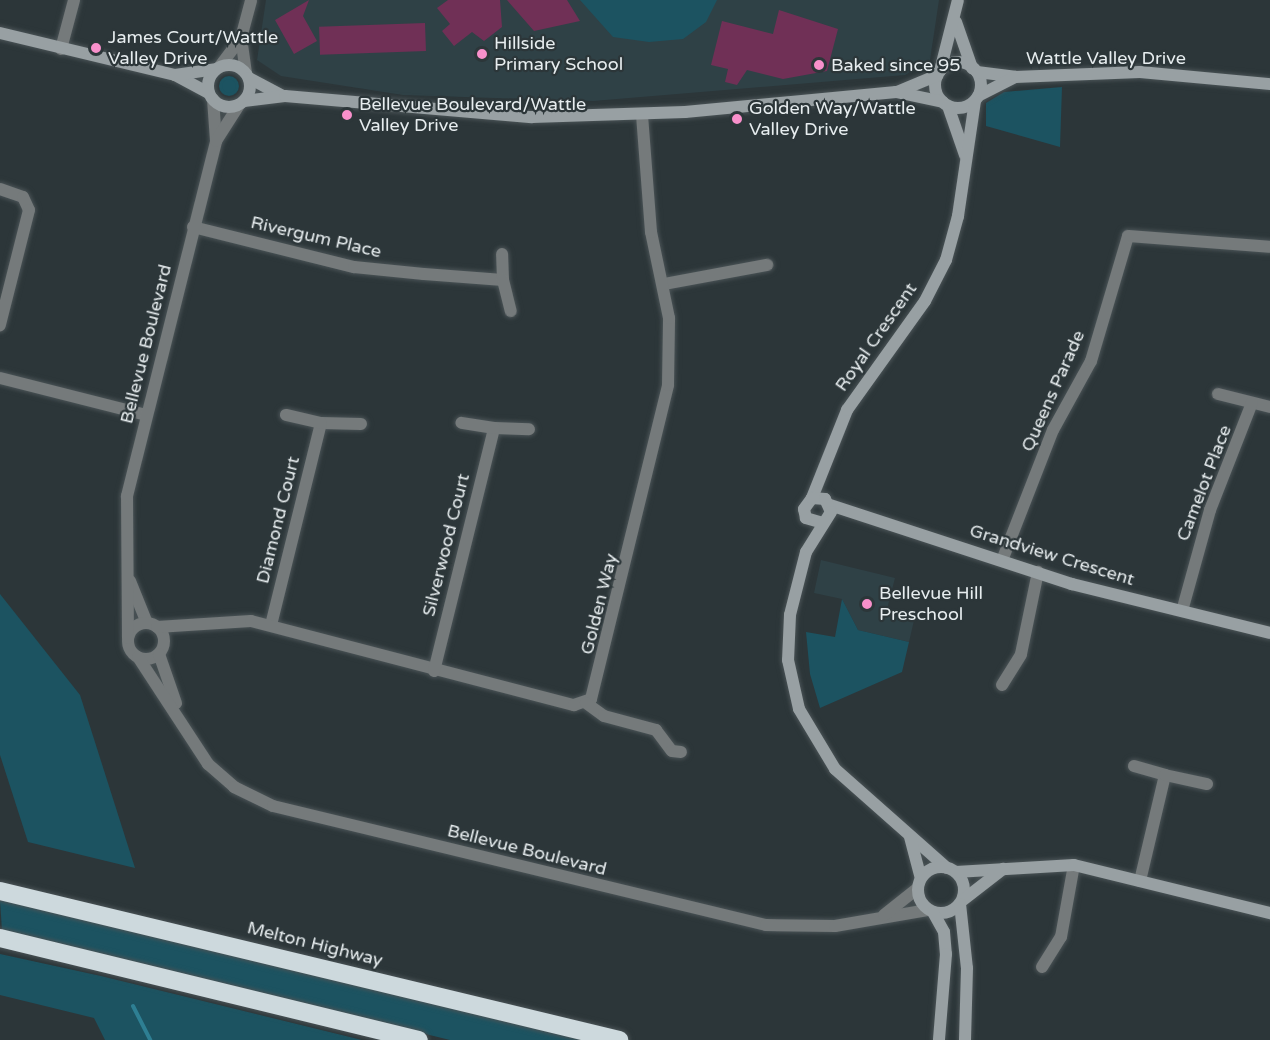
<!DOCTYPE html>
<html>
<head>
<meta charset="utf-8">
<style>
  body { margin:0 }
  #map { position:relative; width:1270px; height:1040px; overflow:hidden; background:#2c3639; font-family:"Varela Round",sans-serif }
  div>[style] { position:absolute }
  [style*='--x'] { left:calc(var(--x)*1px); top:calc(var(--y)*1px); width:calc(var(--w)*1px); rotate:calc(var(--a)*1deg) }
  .built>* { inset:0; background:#2f4146 }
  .green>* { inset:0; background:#1c5361 }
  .round { border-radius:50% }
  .stream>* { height:4px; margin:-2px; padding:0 2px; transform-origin:2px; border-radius:2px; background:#2e7f93 }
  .building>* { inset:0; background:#703056; transform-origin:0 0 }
  .roads { filter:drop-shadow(0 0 2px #4a5356) drop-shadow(0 0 2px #4a5356) }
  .street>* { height:12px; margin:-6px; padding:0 6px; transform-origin:6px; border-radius:6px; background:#757a7b }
  .street>.ring { margin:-6px; padding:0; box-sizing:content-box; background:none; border:12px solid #757a7b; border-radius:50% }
  .secondary>* { height:12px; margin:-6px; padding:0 6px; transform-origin:6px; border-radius:6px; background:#98a0a3 }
  .secondary>.ring { margin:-6px; padding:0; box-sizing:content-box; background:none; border:12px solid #98a0a3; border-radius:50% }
  .highway>* { height:18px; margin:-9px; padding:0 9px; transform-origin:9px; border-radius:9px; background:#cdd9dd }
  .dots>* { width:16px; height:16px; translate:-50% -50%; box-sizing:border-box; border:3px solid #2c3639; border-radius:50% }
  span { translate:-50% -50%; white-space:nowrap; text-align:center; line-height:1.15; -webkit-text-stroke:4.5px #2c3639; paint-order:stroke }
  .poi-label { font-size:18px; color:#e7edef }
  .left { translate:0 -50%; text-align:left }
  .street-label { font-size:18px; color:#e7edef }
</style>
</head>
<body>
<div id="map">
  <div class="built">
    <i style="clip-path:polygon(266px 0,939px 0,930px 60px,905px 75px,593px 101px,403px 95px,281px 76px,257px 60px)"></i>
    <i style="clip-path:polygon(821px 560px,895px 578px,887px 609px,915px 616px,909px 642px,858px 630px,842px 599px,814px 593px)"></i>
  </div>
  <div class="green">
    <i style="clip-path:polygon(580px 0,717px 0,706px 22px,683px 39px,649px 42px,613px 37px)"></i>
    <i class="round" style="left:219px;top:76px;width:20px;height:20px"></i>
    <i style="clip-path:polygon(1062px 87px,1060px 147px,986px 126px,986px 103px,1004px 92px)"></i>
    <i style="clip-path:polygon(0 594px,80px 695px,135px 868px,28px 842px,0 755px)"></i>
    <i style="clip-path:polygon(842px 599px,858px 630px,909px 642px,902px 672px,820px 708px,810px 674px,806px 632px,835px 637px)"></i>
    <i style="clip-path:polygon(0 901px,11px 901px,589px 1040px,450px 1040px,2px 930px)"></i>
    <i style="clip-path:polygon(0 954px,101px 976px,362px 1040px,105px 1040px,94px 1018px,0 995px)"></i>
  </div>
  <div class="stream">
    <i style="--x:133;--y:1006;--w:38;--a:63"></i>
  </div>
  <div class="building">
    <i style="clip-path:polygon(309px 0,303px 16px,317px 41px,294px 54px,275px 20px)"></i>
    <i style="clip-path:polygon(448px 0,500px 0,502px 27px,484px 41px,472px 32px,454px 46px,442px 31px,450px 24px,437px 8px)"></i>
    <i style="clip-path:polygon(507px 0,567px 0,580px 21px,534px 31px)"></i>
    <i style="clip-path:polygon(779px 10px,838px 29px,827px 71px,783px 79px,747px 70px,737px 85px,725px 82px,728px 69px,711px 65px,722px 21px,773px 34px)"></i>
    <i style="left:425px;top:23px;width:28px;height:106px;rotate:88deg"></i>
  </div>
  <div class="roads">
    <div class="street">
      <i style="--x:61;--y:49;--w:51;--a:-75.1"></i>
      <i style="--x:220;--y:66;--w:35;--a:-53"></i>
      <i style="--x:246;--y:73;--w:35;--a:-98"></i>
      <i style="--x:241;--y:38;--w:39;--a:-75"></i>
      <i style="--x:213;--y:99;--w:42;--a:85.9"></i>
      <i style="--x:0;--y:189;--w:24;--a:19"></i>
      <i style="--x:23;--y:197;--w:14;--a:65"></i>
      <i style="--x:29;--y:210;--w:119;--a:104.2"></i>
      <i style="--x:193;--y:227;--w:166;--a:14"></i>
      <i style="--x:354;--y:267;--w:70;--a:5.7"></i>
      <i style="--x:424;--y:274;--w:79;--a:4.3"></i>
      <i style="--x:503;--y:280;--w:26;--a:-92"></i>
      <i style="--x:503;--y:280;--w:32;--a:76"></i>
      <i style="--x:664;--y:284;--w:105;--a:-10.5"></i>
      <i style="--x:0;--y:378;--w:151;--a:14.2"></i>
      <i style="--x:1218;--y:394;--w:54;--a:14"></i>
      <i style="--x:321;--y:423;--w:40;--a:1.4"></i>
      <i style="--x:494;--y:428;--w:35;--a:2"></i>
      <i style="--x:1003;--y:558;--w:137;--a:-68.7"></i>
      <i style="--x:1053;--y:430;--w:79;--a:-61.2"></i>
      <i style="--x:1091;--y:361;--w:130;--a:-73.5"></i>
      <i style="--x:1128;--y:236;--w:142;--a:4.4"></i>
      <i style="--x:130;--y:581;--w:45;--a:68"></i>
      <i style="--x:1182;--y:611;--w:105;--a:-74.5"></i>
      <i style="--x:1210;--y:510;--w:115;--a:-68.6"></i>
      <i class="ring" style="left:128px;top:623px;width:24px;height:24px"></i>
      <i style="--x:271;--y:625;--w:208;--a:-76.1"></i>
      <i style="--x:321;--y:423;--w:36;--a:-167"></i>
      <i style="--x:157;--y:627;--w:94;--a:-3.7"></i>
      <i style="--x:251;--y:621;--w:334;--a:14.6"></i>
      <i style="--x:574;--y:705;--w:18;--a:-19"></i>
      <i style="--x:591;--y:699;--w:323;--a:-76.2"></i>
      <i style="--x:668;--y:385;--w:67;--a:-89.1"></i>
      <i style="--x:669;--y:318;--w:88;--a:-101.8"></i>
      <i style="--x:651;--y:232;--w:117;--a:-94.4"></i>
      <i style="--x:128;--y:638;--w:142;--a:-90.4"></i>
      <i style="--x:127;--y:496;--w:366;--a:-75.9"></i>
      <i style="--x:216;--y:141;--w:43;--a:-57.4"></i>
      <i style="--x:159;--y:654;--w:52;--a:70.9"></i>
      <i style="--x:138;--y:657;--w:128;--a:56.8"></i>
      <i style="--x:208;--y:764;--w:35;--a:41"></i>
      <i style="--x:234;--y:787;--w:43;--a:26"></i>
      <i style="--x:273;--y:806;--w:507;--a:13.57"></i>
      <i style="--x:766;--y:925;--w:69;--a:0.8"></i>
      <i style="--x:835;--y:926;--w:94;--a:-9.8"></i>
      <i style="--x:434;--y:671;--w:250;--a:-76.1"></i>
      <i style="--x:494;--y:428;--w:33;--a:-171"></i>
      <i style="--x:1002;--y:685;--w:36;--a:-58"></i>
      <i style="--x:1021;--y:654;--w:84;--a:-78.3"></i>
      <i style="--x:586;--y:703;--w:22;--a:36"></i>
      <i style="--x:604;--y:716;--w:54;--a:15.1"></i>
      <i style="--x:656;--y:730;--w:26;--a:53"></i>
      <i style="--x:672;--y:751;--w:9;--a:6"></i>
      <i style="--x:1134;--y:766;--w:32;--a:16"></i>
      <i style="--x:1165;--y:775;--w:109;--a:103.3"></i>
      <i style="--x:1165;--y:775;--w:43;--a:12.1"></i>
      <i style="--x:884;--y:915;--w:43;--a:-38.5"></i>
      <i style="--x:1042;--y:967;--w:36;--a:-58"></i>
      <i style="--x:1061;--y:937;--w:73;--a:-79.8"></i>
    </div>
    <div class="secondary">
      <i style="--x:956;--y:22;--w:49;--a:70.8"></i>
      <i style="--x:0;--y:33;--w:180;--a:13.5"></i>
      <i style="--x:175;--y:75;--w:38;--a:28"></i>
      <i class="ring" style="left:935px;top:62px;width:34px;height:34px"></i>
      <i class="ring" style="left:208px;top:65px;width:30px;height:30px"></i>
      <i style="--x:940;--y:71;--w:73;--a:-75.8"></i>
      <i style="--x:977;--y:72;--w:38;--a:7"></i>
      <i style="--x:1015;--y:77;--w:125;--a:-2.3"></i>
      <i style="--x:1140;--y:72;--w:131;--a:5.3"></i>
      <i style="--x:175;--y:75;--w:41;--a:-8.3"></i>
      <i style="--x:249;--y:78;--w:38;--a:28"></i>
      <i style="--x:897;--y:92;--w:44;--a:-22.5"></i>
      <i style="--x:978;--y:96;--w:42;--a:-27.2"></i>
      <i style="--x:244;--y:101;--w:41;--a:-7"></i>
      <i style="--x:285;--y:96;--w:248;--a:4.9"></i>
      <i style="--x:532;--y:117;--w:153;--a:-1.9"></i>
      <i style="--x:685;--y:112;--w:212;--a:-5.4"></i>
      <i style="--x:896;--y:92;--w:48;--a:12"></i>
      <i style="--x:948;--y:106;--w:52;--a:70.9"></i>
      <i style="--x:812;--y:498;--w:95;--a:-68.3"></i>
      <i style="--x:847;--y:410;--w:134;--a:-54.4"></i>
      <i style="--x:925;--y:301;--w:46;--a:-62.9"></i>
      <i style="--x:946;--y:260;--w:46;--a:-74.7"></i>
      <i style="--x:958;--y:216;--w:116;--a:-81.6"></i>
      <i style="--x:830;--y:505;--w:255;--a:18.1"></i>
      <i style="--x:1072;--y:584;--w:204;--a:13.9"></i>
      <i style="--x:823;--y:523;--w:18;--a:-164"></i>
      <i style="--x:806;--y:518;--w:9;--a:-103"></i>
      <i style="--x:804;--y:509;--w:14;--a:-54"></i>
      <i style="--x:812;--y:498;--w:13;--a:4"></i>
      <i style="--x:825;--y:499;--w:14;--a:65"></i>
      <i style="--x:831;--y:512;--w:47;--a:122"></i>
      <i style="--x:806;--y:552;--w:65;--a:104.3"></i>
      <i style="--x:790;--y:615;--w:45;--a:92.5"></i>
      <i style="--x:788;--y:660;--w:50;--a:77.3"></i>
      <i style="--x:799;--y:709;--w:70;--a:59"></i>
      <i style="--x:835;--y:769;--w:149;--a:41.5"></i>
      <i style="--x:910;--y:837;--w:43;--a:75.3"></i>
      <i class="ring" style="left:918px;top:867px;width:34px;height:34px"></i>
      <i style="--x:956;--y:872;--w:118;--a:-3.4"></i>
      <i style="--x:1074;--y:865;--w:202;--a:13.8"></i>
      <i style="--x:963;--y:900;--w:51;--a:-37.8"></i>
      <i style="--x:960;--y:904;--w:64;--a:83.8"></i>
      <i style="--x:967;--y:968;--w:72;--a:91.6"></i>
      <i style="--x:933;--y:912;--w:23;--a:61"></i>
      <i style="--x:944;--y:932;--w:22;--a:85"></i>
      <i style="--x:946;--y:954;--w:86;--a:94.7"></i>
    </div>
    <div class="highway">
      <i style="--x:0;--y:891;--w:637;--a:13.53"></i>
      <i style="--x:0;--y:938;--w:431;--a:13.7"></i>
    </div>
  </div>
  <div class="dots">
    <i style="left:96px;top:48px;background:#f890cb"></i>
    <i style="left:482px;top:54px;background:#f890cb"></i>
    <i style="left:819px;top:65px;background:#f890cb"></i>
    <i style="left:347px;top:115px;background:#f890cb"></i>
    <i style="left:737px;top:119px;background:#f890cb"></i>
    <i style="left:867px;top:604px;background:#f890cb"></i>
  </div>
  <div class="poi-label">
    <span class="left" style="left:108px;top:48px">James Court/Wattle<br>Valley Drive</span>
    <span class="left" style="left:494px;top:54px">Hillside<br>Primary School</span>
    <span class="left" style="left:831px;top:65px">Baked since 95</span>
    <span class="left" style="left:359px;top:115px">Bellevue Boulevard/Wattle<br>Valley Drive</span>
    <span class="left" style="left:749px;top:119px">Golden Way/Wattle<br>Valley Drive</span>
    <span class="left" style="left:879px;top:604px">Bellevue Hill<br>Preschool</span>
  </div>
  <div class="street-label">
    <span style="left:1106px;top:58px">Wattle Valley Drive</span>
    <span style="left:316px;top:237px;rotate:13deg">Rivergum Place</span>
    <span style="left:876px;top:337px;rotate:-55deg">Royal Crescent</span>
    <span style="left:146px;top:344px;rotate:-76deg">Bellevue Boulevard</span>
    <span style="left:1053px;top:391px;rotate:-66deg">Queens Parade</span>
    <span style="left:1204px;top:483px;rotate:-69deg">Camelot Place</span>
    <span style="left:278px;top:520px;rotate:-76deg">Diamond Court</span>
    <span style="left:446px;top:545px;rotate:-76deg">Silverwood Court</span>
    <span style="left:1052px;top:555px;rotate:17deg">Grandview Crescent</span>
    <span style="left:599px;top:604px;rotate:-76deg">Golden Way</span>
    <span style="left:527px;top:850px;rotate:14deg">Bellevue Boulevard</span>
    <span style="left:315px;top:944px;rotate:14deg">Melton Highway</span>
  </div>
</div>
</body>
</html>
